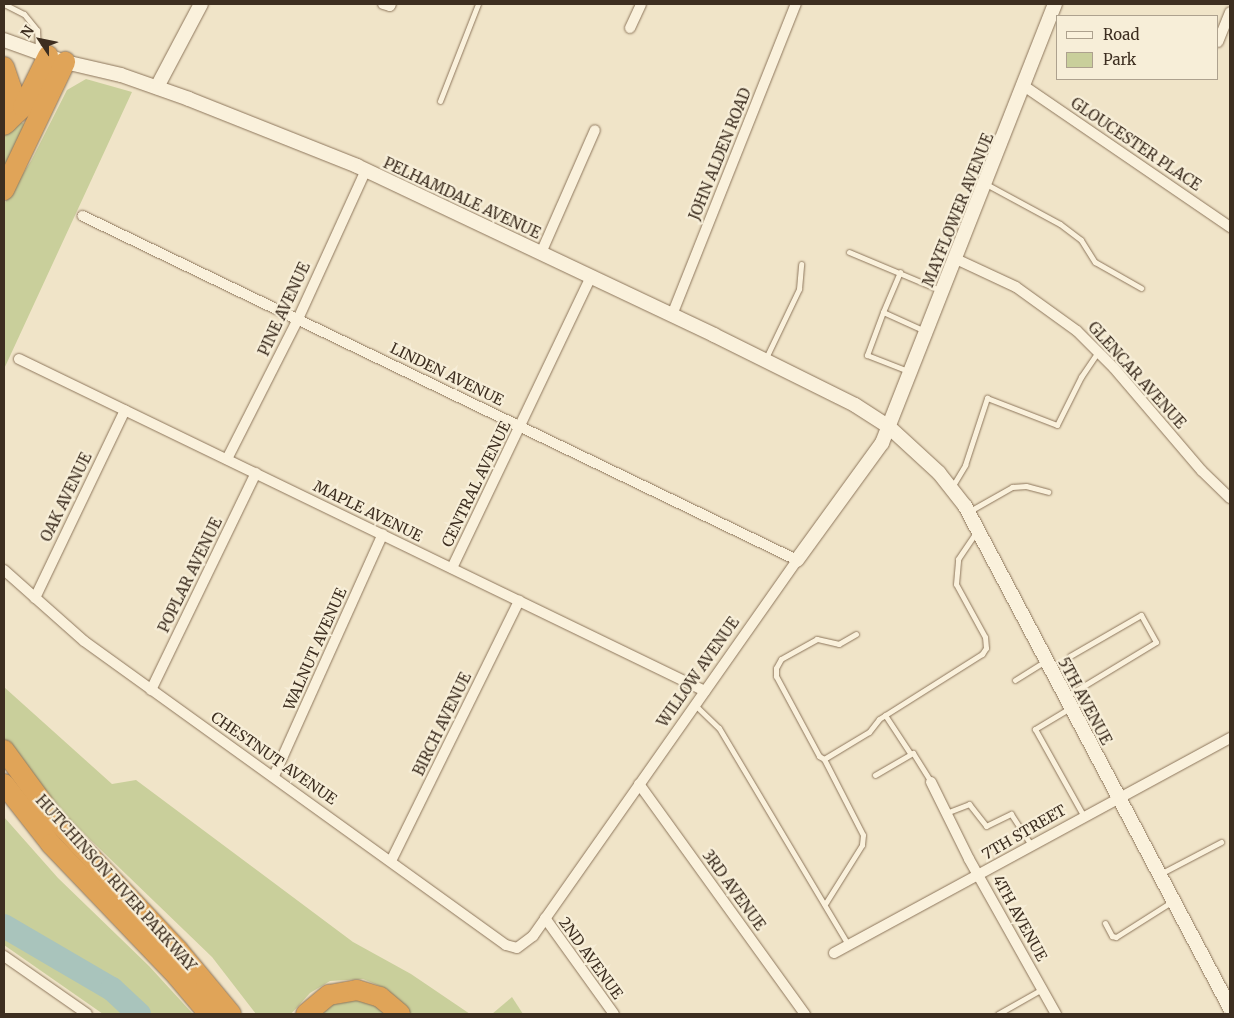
<!DOCTYPE html>
<html>
<head>
<meta charset="utf-8">
<style>
  body { margin:0 }
  #map { position:relative; width:1234px; height:1018px; overflow:hidden; background:#f0e4c8; font-family:Merriweather,serif }
  div>[style] { position:absolute }
  [style*='--x'] { left:calc(var(--x)*1px); top:calc(var(--y)*1px); width:calc(var(--w)*1px); rotate:calc(var(--a)*1deg) }
  .green>* { inset:0; background:#c9cf9b }
  .river>* { height:24px; margin:-12px; padding:0 12px; transform-origin:12px; border-radius:12px; background:#a9c4bc }
  .roads { filter:drop-shadow(0 0 1px #8d765c) drop-shadow(0 0 1px #8d765c) }
  .service>* { height:5px; margin:-2.5px; padding:0 2.5px; transform-origin:2.5px; border-radius:2.5px; background:#faf1dc }
  .minor>* { height:10px; margin:-5px; padding:0 5px; transform-origin:5px; border-radius:5px; background:#faf1dc }
  .tertiary>* { height:14px; margin:-7px; padding:0 7px; transform-origin:7px; border-radius:7px; background:#faf1dc }
  .motorway>* { height:20px; margin:-10px; padding:0 10px; transform-origin:10px; border-radius:10px; background:#e0a458 }
  span { translate:-50% -50%; white-space:nowrap; text-align:center; line-height:1.15; -webkit-text-stroke:4.5px #f7eed8; paint-order:stroke }
  .street-label { font-size:15px; color:#3d2e20 }
  .frame { position:absolute; inset:0; border:5px solid #3d2e20; pointer-events:none }
  .legend { position:absolute; left:1056px; top:15px; width:162px; height:65px; box-sizing:border-box; background:#f7eed8; border:1px solid #ada18e; margin:0; padding:6px 9px; list-style:none; font-size:15px; color:#3d2e20 }
  .legend li { display:flex; align-items:center; gap:10px; height:25px }
  .legend b { width:25px; border:1px solid #ada18e }
  .north { position:absolute; left:15px; top:15px; width:50px; height:50px; -webkit-text-stroke:4px #f7eed8; paint-order:stroke; rotate:304deg; font-size:14px; font-weight:700; line-height:20px; text-align:center; color:#3d2e20 }
  .north::after { content:''; display:block; margin:auto; width:18px; height:22px; background:#3d2e20; clip-path:polygon(50% 0,100% 100%,50% 72%,0 100%) }
</style>
</head>
<body>
<div id="map">
  <div class="green">
    <i style="clip-path:polygon(86px 79px,132px 92px,4px 369px,4px 204px,31px 161px,67px 90px)"></i>
    <i style="clip-path:polygon(19px 121px,26px 125px,4px 171px,4px 134px)"></i>
    <i style="clip-path:polygon(4px 687px,112px 784px,136px 780px,353px 942px,411px 974px,470px 1014px,409px 1014px,387px 989px,363px 979px,330px 981px,310px 993px,291px 1014px,256px 1014px,212px 957px,73px 823px,13px 756px,4px 738px)"></i>
    <i style="clip-path:polygon(4px 817px,58px 878px,149px 966px,193px 1014px,103px 1014px,4px 945px)"></i>
    <i style="clip-path:polygon(512px 997px,523px 1014px,492px 1014px)"></i>
    <i style="clip-path:polygon(333px 999px,370px 1000px,390px 1014px,315px 1014px)"></i>
  </div>
  <div class="river">
    <i style="--x:4;--y:926;--w:125;--a:30.3"></i>
    <i style="--x:112;--y:989;--w:37;--a:43"></i>
  </div>
  <div class="roads">
    <div class="service">
      <i style="--x:4;--y:4;--w:22;--a:27"></i>
      <i style="--x:24;--y:14;--w:21;--a:51"></i>
      <i style="--x:37;--y:30;--w:19;--a:87"></i>
      <i style="--x:440;--y:101;--w:104;--a:-68.6"></i>
      <i style="--x:986;--y:184;--w:84;--a:28.4"></i>
      <i style="--x:1060;--y:224;--w:26;--a:37"></i>
      <i style="--x:1081;--y:240;--w:26;--a:58"></i>
      <i style="--x:1095;--y:262;--w:53;--a:29.5"></i>
      <i style="--x:849;--y:252;--w:99;--a:22.7"></i>
      <i style="--x:900;--y:272;--w:43;--a:113"></i>
      <i style="--x:883;--y:312;--w:46;--a:24.3"></i>
      <i style="--x:883;--y:312;--w:46;--a:110.4"></i>
      <i style="--x:867;--y:355;--w:44;--a:21.3"></i>
      <i style="--x:765;--y:360;--w:79;--a:-64.4"></i>
      <i style="--x:799;--y:289;--w:25;--a:-85"></i>
      <i style="--x:952;--y:487;--w:26;--a:-59"></i>
      <i style="--x:965;--y:465;--w:71;--a:-71.8"></i>
      <i style="--x:987;--y:398;--w:75;--a:21.1"></i>
      <i style="--x:1057;--y:425;--w:54;--a:-63.4"></i>
      <i style="--x:1081;--y:377;--w:30;--a:-56"></i>
      <i style="--x:968;--y:512;--w:51;--a:-29.6"></i>
      <i style="--x:1012;--y:487;--w:14;--a:-4"></i>
      <i style="--x:1026;--y:486;--w:23;--a:15"></i>
      <i style="--x:856;--y:634;--w:20;--a:150"></i>
      <i style="--x:839;--y:644;--w:23;--a:-167"></i>
      <i style="--x:817;--y:639;--w:41;--a:150.9"></i>
      <i style="--x:781;--y:659;--w:10;--a:119"></i>
      <i style="--x:776;--y:668;--w:8;--a:90"></i>
      <i style="--x:776;--y:676;--w:91;--a:61.7"></i>
      <i style="--x:819;--y:756;--w:6;--a:31"></i>
      <i style="--x:824;--y:759;--w:52;--a:-31"></i>
      <i style="--x:869;--y:732;--w:16;--a:-52"></i>
      <i style="--x:879;--y:719;--w:122;--a:-32.3"></i>
      <i style="--x:982;--y:654;--w:7;--a:-56"></i>
      <i style="--x:986;--y:648;--w:11;--a:-95"></i>
      <i style="--x:985;--y:637;--w:60;--a:-118.7"></i>
      <i style="--x:956;--y:584;--w:25;--a:-85"></i>
      <i style="--x:958;--y:559;--w:34;--a:-56"></i>
      <i style="--x:1015;--y:680;--w:36;--a:-32"></i>
      <i style="--x:1067;--y:696;--w:104;--a:-31.2"></i>
      <i style="--x:1156;--y:642;--w:31;--a:-119"></i>
      <i style="--x:1141;--y:615;--w:82;--a:150"></i>
      <i style="--x:695;--y:705;--w:33;--a:44"></i>
      <i style="--x:719;--y:728;--w:252;--a:59.2"></i>
      <i style="--x:1070;--y:708;--w:41;--a:149"></i>
      <i style="--x:1035;--y:729;--w:98;--a:60.8"></i>
      <i style="--x:885;--y:715;--w:45;--a:56.7"></i>
      <i style="--x:824;--y:759;--w:85;--a:62.8"></i>
      <i style="--x:863;--y:835;--w:10;--a:96"></i>
      <i style="--x:862;--y:845;--w:70;--a:122.1"></i>
      <i style="--x:875;--y:775;--w:44;--a:-30.1"></i>
      <i style="--x:913;--y:753;--w:34;--a:58"></i>
      <i style="--x:946;--y:813;--w:25;--a:-21"></i>
      <i style="--x:969;--y:804;--w:28;--a:52"></i>
      <i style="--x:986;--y:826;--w:28;--a:-26"></i>
      <i style="--x:1011;--y:814;--w:37;--a:57"></i>
      <i style="--x:1160;--y:874;--w:69;--a:-27.7"></i>
      <i style="--x:1105;--y:923;--w:15;--a:62"></i>
      <i style="--x:1112;--y:936;--w:4;--a:14"></i>
      <i style="--x:1116;--y:937;--w:67;--a:-32.3"></i>
      <i style="--x:998;--y:1014;--w:51;--a:-29.6"></i>
    </div>
    <div class="minor">
      <i style="--x:383;--y:4;--w:7;--a:16"></i>
      <i style="--x:390;--y:6;--w:2;--a:-63"></i>
      <i style="--x:630;--y:28;--w:26;--a:-65"></i>
      <i style="--x:1218;--y:42;--w:32;--a:-68"></i>
      <i style="--x:1024;--y:86;--w:250;--a:34.4"></i>
      <i style="--x:541;--y:253;--w:134;--a:-66.3"></i>
      <i style="--x:956;--y:259;--w:66;--a:25"></i>
      <i style="--x:1016;--y:287;--w:75;--a:35.8"></i>
      <i style="--x:1077;--y:331;--w:52;--a:45"></i>
      <i style="--x:1114;--y:368;--w:135;--a:49.5"></i>
      <i style="--x:1202;--y:471;--w:39;--a:44"></i>
      <i style="--x:672;--y:315;--w:335;--a:-68.3"></i>
      <i style="--x:19;--y:359;--w:762;--a:25.83"></i>
      <i style="--x:227;--y:459;--w:157;--a:-63.1"></i>
      <i style="--x:298;--y:319;--w:164;--a:-65.5"></i>
      <i style="--x:452;--y:568;--w:322;--a:-64.5"></i>
      <i style="--x:4;--y:570;--w:107;--a:41.6"></i>
      <i style="--x:84;--y:641;--w:520;--a:35.77"></i>
      <i style="--x:506;--y:945;--w:11;--a:15"></i>
      <i style="--x:517;--y:948;--w:20;--a:-37"></i>
      <i style="--x:533;--y:936;--w:459;--a:-54.9"></i>
      <i style="--x:797;--y:560;--w:793;--a:-154.28"></i>
      <i style="--x:35;--y:598;--w:208;--a:-64.4"></i>
      <i style="--x:151;--y:690;--w:241;--a:-64.2"></i>
      <i style="--x:274;--y:776;--w:265;--a:-65.8"></i>
      <i style="--x:931;--y:782;--w:86;--a:63.7"></i>
      <i style="--x:969;--y:859;--w:178;--a:60.7"></i>
      <i style="--x:639;--y:784;--w:284;--a:54.2"></i>
      <i style="--x:392;--y:859;--w:288;--a:-63.8"></i>
      <i style="--x:545;--y:918;--w:118;--a:54.3"></i>
      <i style="--x:834;--y:953;--w:451;--a:-28.5"></i>
      <i style="--x:4;--y:956;--w:101;--a:34.9"></i>
    </div>
    <div class="tertiary">
      <i style="--x:4;--y:40;--w:65;--a:19.8"></i>
      <i style="--x:65;--y:62;--w:57;--a:13.1"></i>
      <i style="--x:121;--y:75;--w:72;--a:19.4"></i>
      <i style="--x:189;--y:99;--w:181;--a:21.7"></i>
      <i style="--x:357;--y:166;--w:395;--a:25.3"></i>
      <i style="--x:714;--y:335;--w:157;--a:26.4"></i>
      <i style="--x:855;--y:405;--w:40;--a:32.9"></i>
      <i style="--x:889;--y:427;--w:68;--a:42.6"></i>
      <i style="--x:939;--y:473;--w:42;--a:51.8"></i>
      <i style="--x:965;--y:506;--w:568;--a:62.17"></i>
      <i style="--x:157;--y:87;--w:94;--a:-62.1"></i>
      <i style="--x:797;--y:560;--w:145;--a:-54"></i>
      <i style="--x:882;--y:443;--w:472;--a:-68.5"></i>
    </div>
    <div class="motorway">
      <i style="--x:4;--y:67;--w:24;--a:71"></i>
      <i style="--x:12;--y:90;--w:33;--a:99"></i>
      <i style="--x:4;--y:125;--w:26;--a:-43"></i>
      <i style="--x:23;--y:107;--w:57;--a:-63.9"></i>
      <i style="--x:4;--y:190;--w:142;--a:-64.5"></i>
      <i style="--x:4;--y:750;--w:83;--a:53.8"></i>
      <i style="--x:53;--y:817;--w:183;--a:46.8"></i>
      <i style="--x:178;--y:950;--w:83;--a:50.4"></i>
      <i style="--x:4;--y:784;--w:76;--a:51.9"></i>
      <i style="--x:51;--y:844;--w:182;--a:46.3"></i>
      <i style="--x:177;--y:976;--w:50;--a:49.9"></i>
      <i style="--x:306;--y:1014;--w:30;--a:-40"></i>
      <i style="--x:329;--y:995;--w:28;--a:-10"></i>
      <i style="--x:357;--y:990;--w:24;--a:17"></i>
      <i style="--x:380;--y:997;--w:26;--a:40"></i>
    </div>
  </div>
  <div class="street-label">
    <span style="left:1136px;top:144px;rotate:34deg">GLOUCESTER PLACE</span>
    <span style="left:720px;top:154px;rotate:-68deg">JOHN ALDEN ROAD</span>
    <span style="left:462px;top:198px;rotate:25deg">PELHAMDALE AVENUE</span>
    <span style="left:958px;top:210px;rotate:-68deg">MAYFLOWER AVENUE</span>
    <span style="left:284px;top:309px;rotate:-65deg">PINE AVENUE</span>
    <span style="left:447px;top:374px;rotate:26deg">LINDEN AVENUE</span>
    <span style="left:1137px;top:375px;rotate:48deg">GLENCAR AVENUE</span>
    <span style="left:476px;top:484px;rotate:-64deg">CENTRAL AVENUE</span>
    <span style="left:66px;top:497px;rotate:-64deg">OAK AVENUE</span>
    <span style="left:368px;top:511px;rotate:26deg">MAPLE AVENUE</span>
    <span style="left:190px;top:575px;rotate:-64deg">POPLAR AVENUE</span>
    <span style="left:315px;top:649px;rotate:-66deg">WALNUT AVENUE</span>
    <span style="left:698px;top:672px;rotate:-55deg">WILLOW AVENUE</span>
    <span style="left:1085px;top:701px;rotate:62deg">5TH AVENUE</span>
    <span style="left:442px;top:724px;rotate:-64deg">BIRCH AVENUE</span>
    <span style="left:274px;top:758px;rotate:35deg">CHESTNUT AVENUE</span>
    <span style="left:1024px;top:832px;rotate:-30deg">7TH STREET</span>
    <span style="left:116px;top:883px;rotate:48deg">HUTCHINSON RIVER PARKWAY</span>
    <span style="left:734px;top:890px;rotate:54deg">3RD AVENUE</span>
    <span style="left:1020px;top:918px;rotate:61deg">4TH AVENUE</span>
    <span style="left:591px;top:958px;rotate:54deg">2ND AVENUE</span>
  </div>
  <div class="frame"></div>
  <ul class="legend">
  <li><b style="height:6px;background:#faf1dc"></b>Road</li>
  <li><b style="height:14px;background:#c9cf9b"></b>Park</li>
  </ul>
  <div class="north">N</div>
</div>
</body>
</html>
